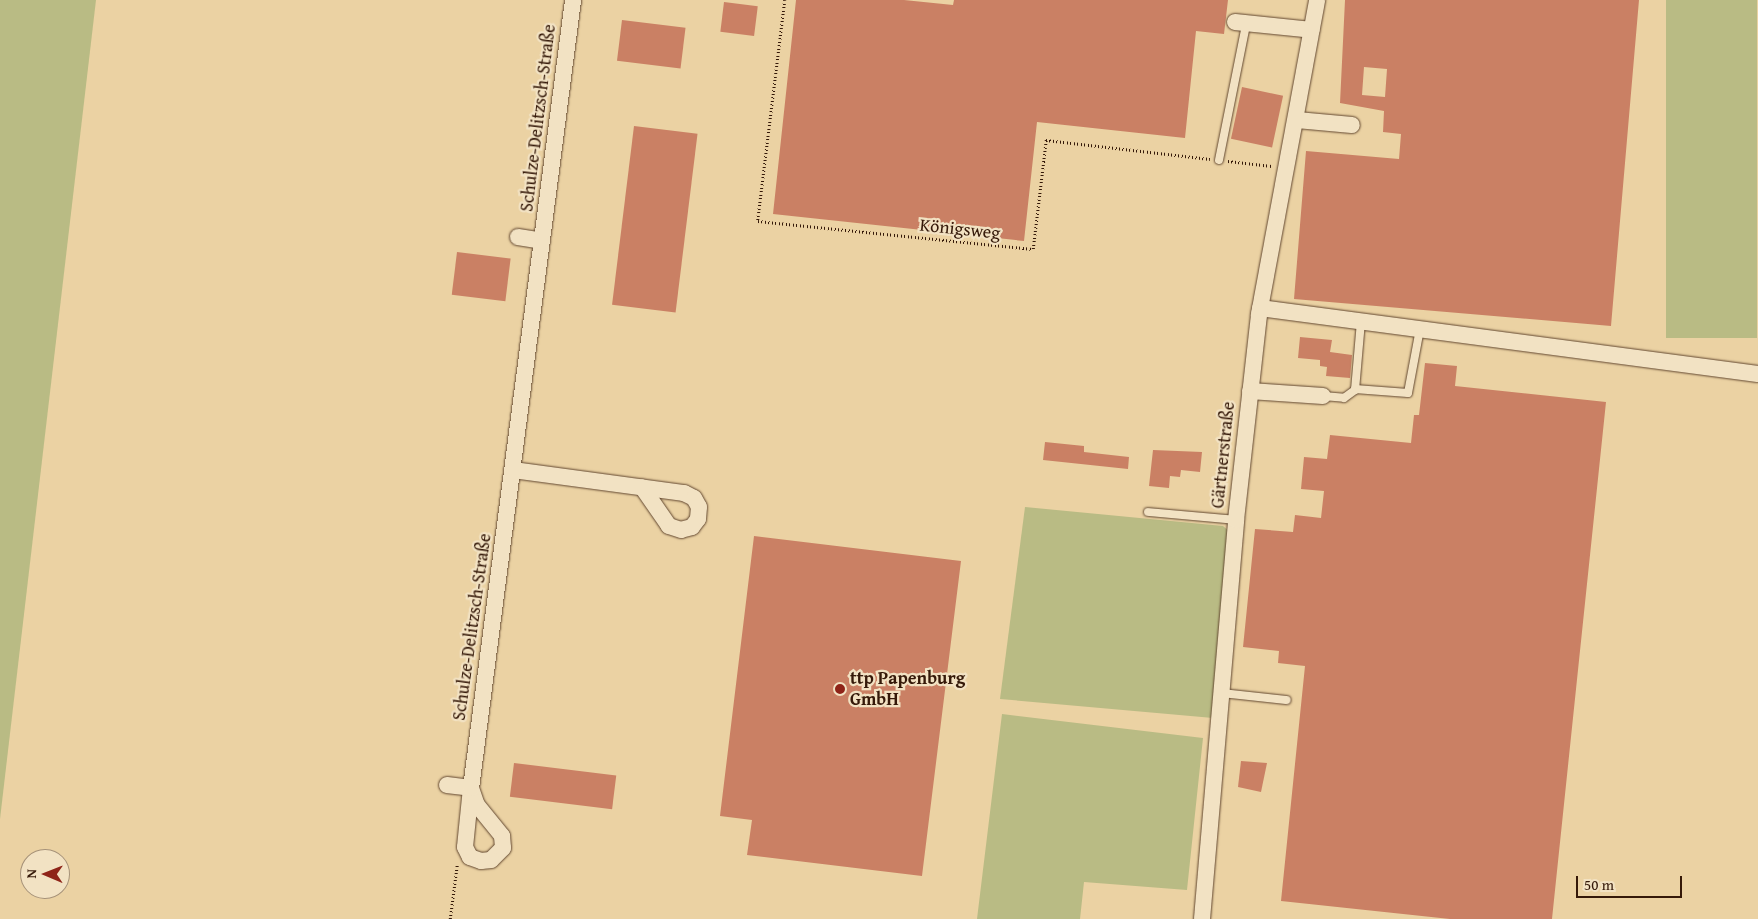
<!DOCTYPE html>
<html>
<head>
<meta charset="utf-8">
<style>
  body { margin:0 }
  #map { position:relative; width:1758px; height:919px; overflow:hidden; background:#ebd2a3; font-family:"Gentium Book Plus",serif }
  div>[style] { position:absolute }
  [style*='--x'] { left:calc(var(--x)*1px); top:calc(var(--y)*1px); width:calc(var(--w)*1px); rotate:calc(var(--a)*1deg) }
  .green>* { inset:0; background:#b9bb84; transform-origin:0 0 }
  .building>* { inset:0; background:#ca8064; transform-origin:0 0 }
  .path>* { height:2.5px; margin-top:-1.25px; transform-origin:0; background:repeating-linear-gradient(90deg,#351909 0 1px,transparent 0 3.5px) }
  .roads { filter:drop-shadow(0 0 1px #624730) drop-shadow(0 0 1px #624730) }
  .lane>* { height:8px; margin:-4px; padding:0 4px; transform-origin:4px; border-radius:4px; background:#f2e2c3 }
  .street>* { height:16px; margin:-8px; padding:0 8px; transform-origin:8px; border-radius:8px; background:#f2e2c3 }
  .dots>* { width:14px; height:14px; translate:-50% -50%; box-sizing:border-box; border:2px solid #f2e2c3; border-radius:50% }
  span { translate:-50% -50%; white-space:nowrap; text-align:center; line-height:1.15; -webkit-text-stroke:4.5px #f2e2c3; paint-order:stroke }
  .street-label { font-size:18px; color:#351909 }
  .poi-label { font-size:18px; color:#351909; font-weight:700 }
  .left { translate:0 -50%; text-align:left }
  .north { position:absolute; left:20px; top:849px; width:50px; height:50px; box-sizing:border-box; background:#f2e2c3; border:1px solid #a69279; border-radius:50%; rotate:271deg; font-size:14px; font-weight:700; line-height:20px; text-align:center; color:#351909 }
  .north::after { content:''; display:block; margin:auto; width:18px; height:22px; background:#8f2418; clip-path:polygon(50% 0,100% 100%,50% 72%,0 100%) }
  .scale { position:absolute; left:1576px; top:876px; width:106px; height:22px; box-sizing:border-box; border:2px solid #351909; border-top:0; padding-left:6px; font-size:15px; line-height:18px; white-space:nowrap; color:#351909; -webkit-text-stroke:4px #f2e2c3; paint-order:stroke }
</style>
</head>
<body>
<div id="map">
  <div class="green">
    <i style="clip-path:polygon(0 0,96px 0,0 819px)"></i>
    <i style="left:1666px;top:0;width:91px;height:338px"></i>
    <i style="clip-path:polygon(1025px 507px,1223px 526px,1230px 532px,1213px 718px,1000px 699px)"></i>
    <i style="clip-path:polygon(1002px 714px,1203px 738px,1187px 890px,1084px 882px,1080px 919px,977px 919px)"></i>
  </div>
  <div class="building">
    <i style="clip-path:polygon(796px 0,904px 0,953px 5px,954px 0,1228px 0,1224px 34px,1196px 31px,1185px 138px,1037px 122px,1024px 241px,773px 214px)"></i>
    <i style="clip-path:polygon(evenodd,1345px 0,1639px 0,1611px 326px,1294px 299px,1306px 151px,1399px 159px,1401px 134px,1383px 132px,1384px 111px,1340px 103px,1345px 0,1364px 67px,1387px 69px,1385px 97px,1362px 95px,1364px 67px)"></i>
    <i style="left:724px;top:2px;width:34px;height:30px;rotate:7deg"></i>
    <i style="left:622px;top:20px;width:64px;height:41px;rotate:7deg"></i>
    <i style="left:1242px;top:87px;width:42px;height:53px;rotate:12deg"></i>
    <i style="left:634px;top:126px;width:64px;height:180px;rotate:7deg"></i>
    <i style="left:457px;top:252px;width:54px;height:43px;rotate:7deg"></i>
    <i style="clip-path:polygon(1300px 337px,1332px 340px,1330px 352px,1352px 355px,1350px 378px,1326px 376px,1327px 367px,1320px 366px,1320px 360px,1298px 358px)"></i>
    <i style="clip-path:polygon(1425px 363px,1457px 366px,1455px 386px,1606px 402px,1552px 919px,1450px 919px,1281px 901px,1305px 666px,1278px 663px,1279px 651px,1243px 647px,1255px 529px,1293px 532px,1295px 515px,1321px 518px,1324px 491px,1301px 489px,1304px 457px,1327px 459px,1330px 435px,1411px 443px,1414px 415px,1419px 415px)"></i>
    <i style="clip-path:polygon(1045px 442px,1084px 446px,1084px 452px,1129px 457px,1128px 469px,1043px 460px)"></i>
    <i style="clip-path:polygon(1153px 450px,1202px 452px,1200px 472px,1181px 470px,1180px 477px,1170px 476px,1169px 488px,1149px 486px)"></i>
    <i style="clip-path:polygon(754px 536px,961px 561px,922px 876px,747px 855px,752px 820px,720px 816px)"></i>
    <i style="clip-path:polygon(1241px 761px,1267px 763px,1261px 792px,1238px 787px)"></i>
    <i style="left:514px;top:763px;width:103px;height:34px;rotate:7deg"></i>
  </div>
  <div class="path">
    <i style="--x:785;--y:0;--w:223;--a:97"></i>
    <i style="--x:758;--y:221;--w:276;--a:5.8"></i>
    <i style="--x:1033;--y:249;--w:110;--a:-83.2"></i>
    <i style="--x:1046;--y:140;--w:165;--a:6.6"></i>
    <i style="--x:1228;--y:161;--w:44;--a:6.5"></i>
    <i style="--x:450;--y:919;--w:54;--a:-82.6"></i>
  </div>
  <div class="roads">
    <div class="lane">
      <i style="--x:1219;--y:160;--w:138;--a:-78.7"></i>
      <i style="--x:1355;--y:389;--w:53;--a:4.3"></i>
      <i style="--x:1408;--y:393;--w:65;--a:-79.4"></i>
      <i style="--x:1323;--y:396;--w:21;--a:5"></i>
      <i style="--x:1344;--y:398;--w:14;--a:-36"></i>
      <i style="--x:1355;--y:390;--w:69;--a:-85"></i>
      <i style="--x:1148;--y:512;--w:88;--a:5.2"></i>
      <i style="--x:1221;--y:693;--w:66;--a:6.1"></i>
    </div>
    <div class="street">
      <i style="--x:1235;--y:22;--w:77;--a:5.9"></i>
      <i style="--x:1297;--y:120;--w:55;--a:5.2"></i>
      <i style="--x:518;--y:237;--w:24;--a:9"></i>
      <i style="--x:1260;--y:308;--w:502;--a:7.55"></i>
      <i style="--x:1250;--y:391;--w:73;--a:3.9"></i>
      <i style="--x:513;--y:470;--w:173;--a:7.7"></i>
      <i style="--x:684;--y:493;--w:11;--a:27"></i>
      <i style="--x:694;--y:498;--w:10;--a:61"></i>
      <i style="--x:699;--y:507;--w:12;--a:95"></i>
      <i style="--x:698;--y:519;--w:10;--a:127"></i>
      <i style="--x:692;--y:527;--w:11;--a:165"></i>
      <i style="--x:681;--y:530;--w:13;--a:-162"></i>
      <i style="--x:669;--y:526;--w:47;--a:-124.7"></i>
      <i style="--x:447;--y:785;--w:24;--a:7"></i>
      <i style="--x:471;--y:788;--w:18;--a:71"></i>
      <i style="--x:477;--y:805;--w:40;--a:51"></i>
      <i style="--x:502;--y:836;--w:12;--a:85"></i>
      <i style="--x:503;--y:848;--w:17;--a:135"></i>
      <i style="--x:491;--y:860;--w:10;--a:174"></i>
      <i style="--x:481;--y:861;--w:12;--a:-160"></i>
      <i style="--x:470;--y:857;--w:11;--a:-117"></i>
      <i style="--x:465;--y:847;--w:59;--a:-84.2"></i>
      <i style="--x:471;--y:788;--w:795;--a:-82.62"></i>
      <i style="--x:1202;--y:919;--w:400;--a:-85.1"></i>
      <i style="--x:1236;--y:520;--w:207;--a:-83.6"></i>
      <i style="--x:1259;--y:314;--w:319;--a:-79.5"></i>
    </div>
  </div>
  <div class="dots">
    <i style="left:840px;top:689px;background:#8f2418"></i>
  </div>
  <div class="street-label">
    <span style="left:538px;top:118px;rotate:-83deg">Schulze-Delitzsch-Straße</span>
    <span style="left:960px;top:229px;rotate:6deg">Königsweg</span>
    <span style="left:1223px;top:455px;rotate:-84deg">Gärtnerstraße</span>
    <span style="left:472px;top:627px;rotate:-82deg">Schulze-Delitzsch-Straße</span>
  </div>
  <div class="poi-label">
    <span class="left" style="left:850px;top:689px">ttp Papenburg<br>GmbH</span>
  </div>
  <div class="north">N</div>
  <div class="scale">50 m</div>
</div>
</body>
</html>
